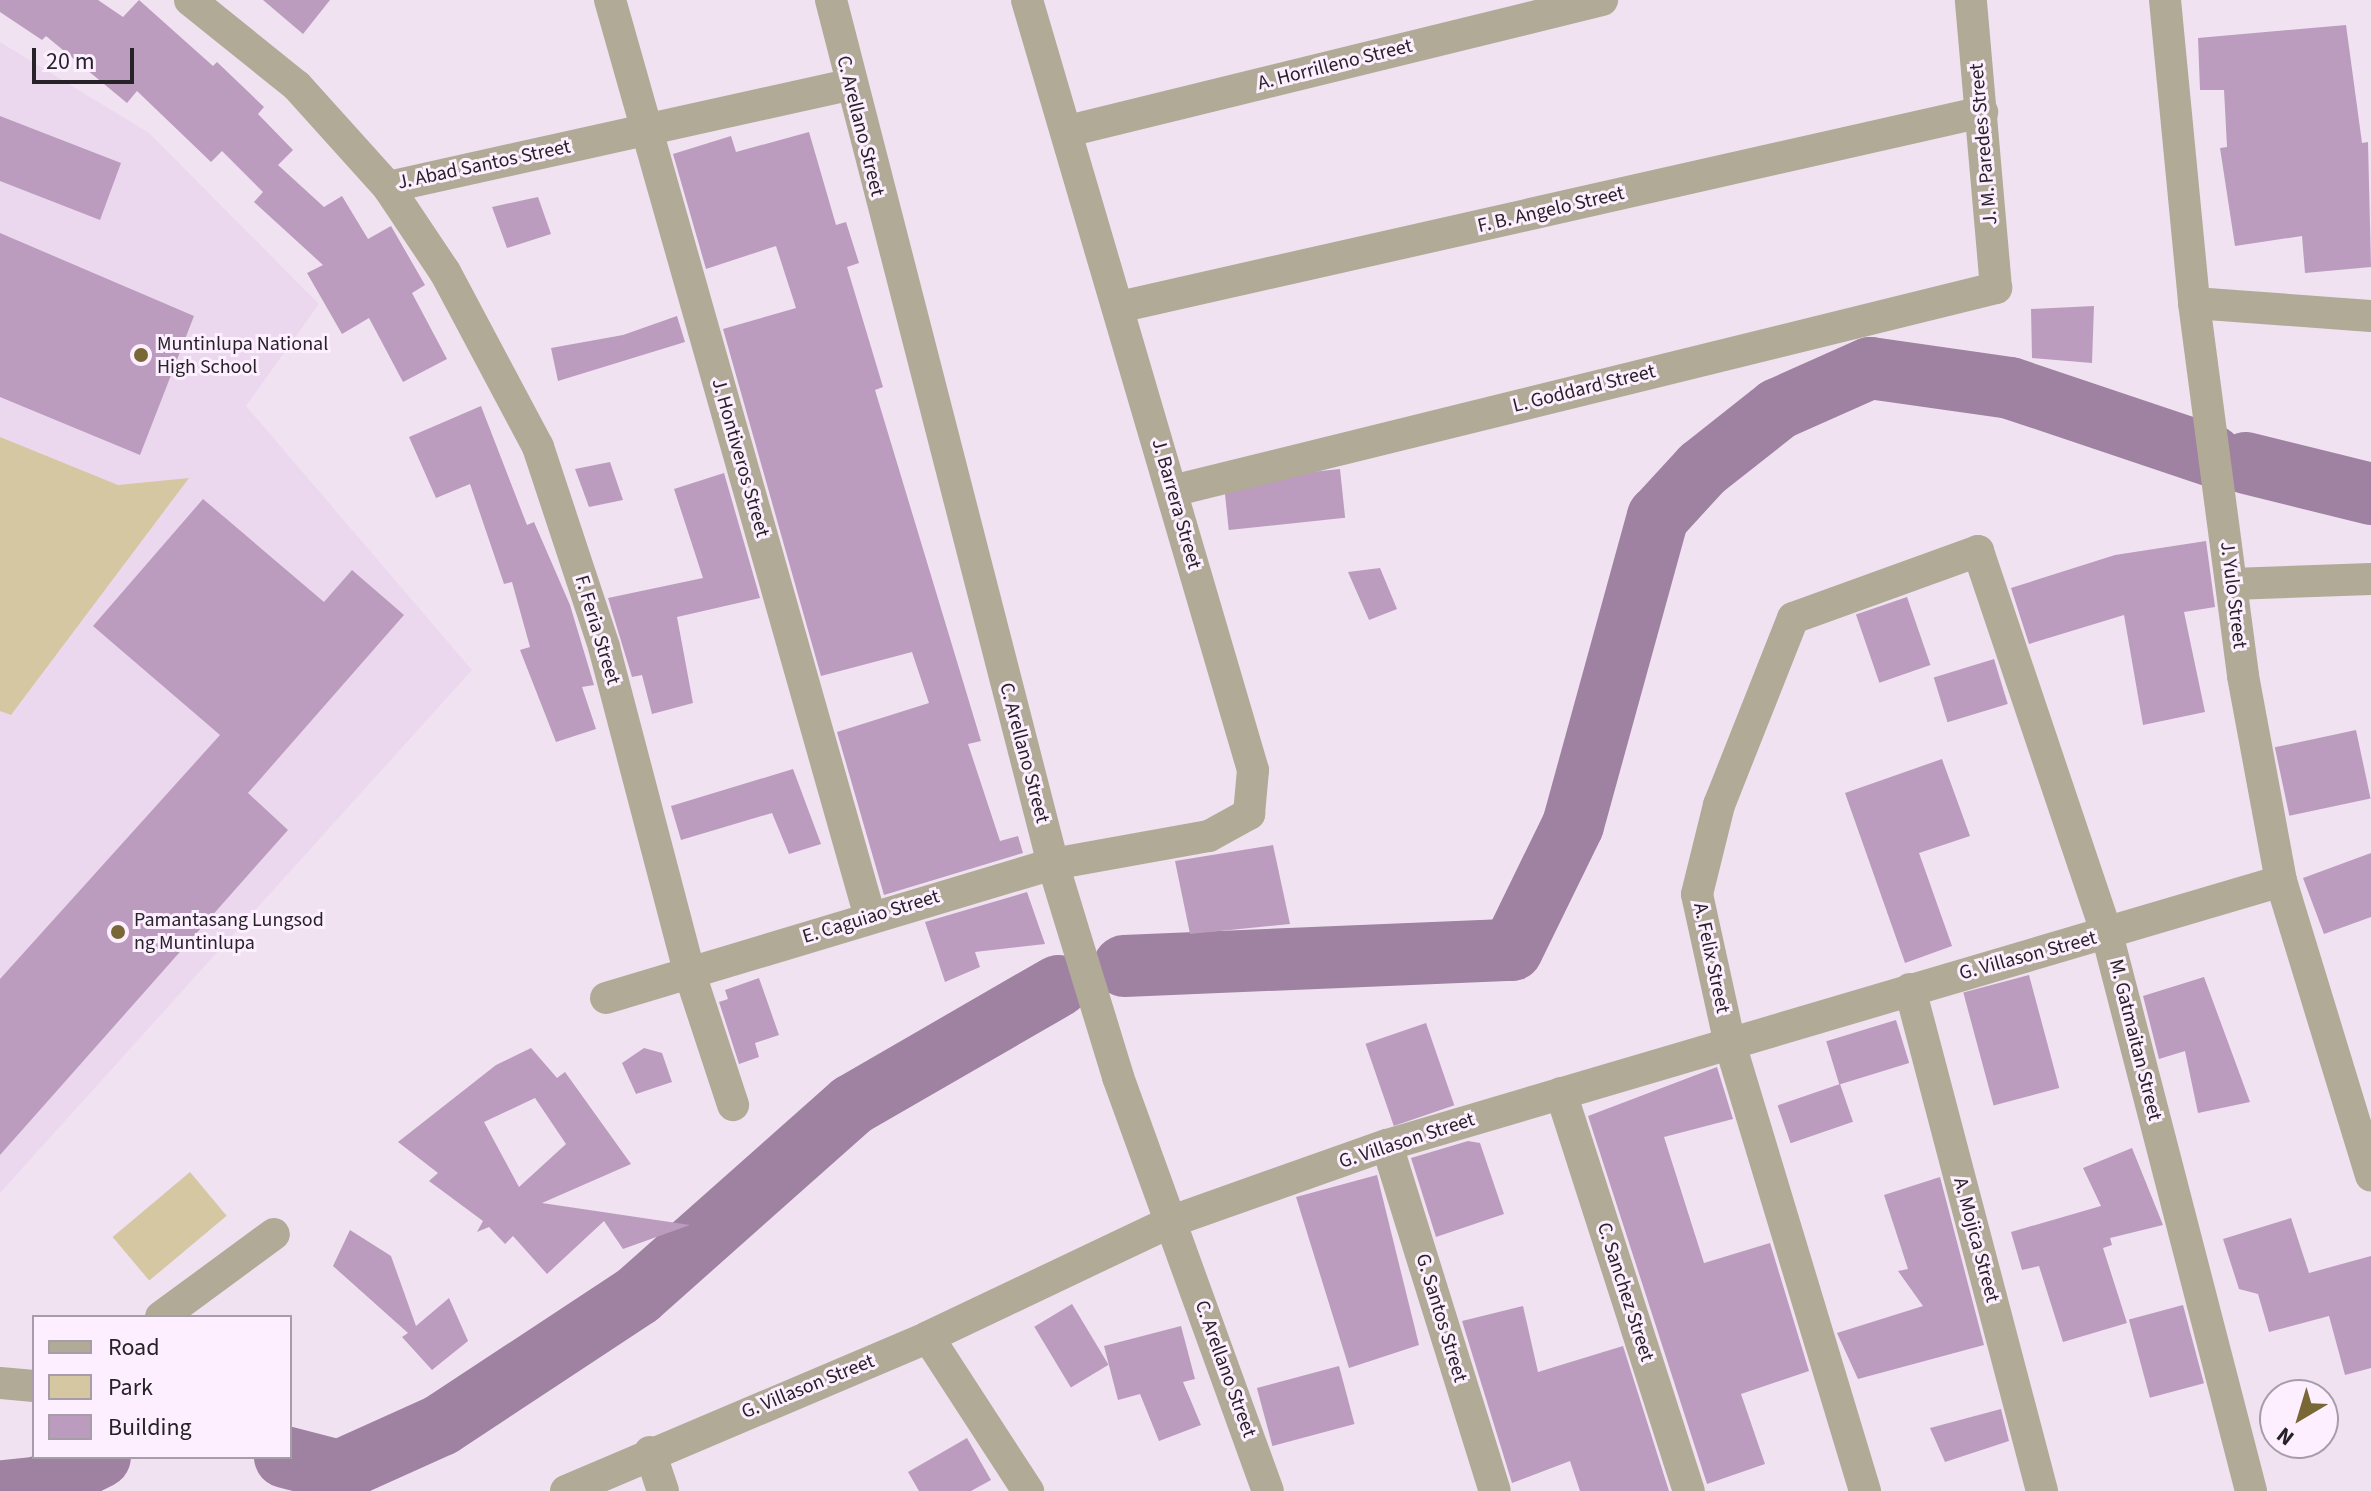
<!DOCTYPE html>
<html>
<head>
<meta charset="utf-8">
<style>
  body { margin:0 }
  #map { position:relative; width:2371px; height:1491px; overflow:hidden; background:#f0e2f1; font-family:"Source Sans 3",sans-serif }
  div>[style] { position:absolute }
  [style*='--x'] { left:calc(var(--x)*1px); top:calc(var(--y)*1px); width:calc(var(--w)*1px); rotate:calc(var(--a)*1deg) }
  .built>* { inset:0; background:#ecd8ee }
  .green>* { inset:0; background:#d5c7a2; transform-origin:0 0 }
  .river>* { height:62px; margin:-31px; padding:0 31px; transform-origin:31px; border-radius:31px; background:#9f81a2 }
  .building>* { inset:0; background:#bb9cbe; transform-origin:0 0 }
  .minor>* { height:32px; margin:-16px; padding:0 16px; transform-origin:16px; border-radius:16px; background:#b1aa97 }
  .dots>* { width:22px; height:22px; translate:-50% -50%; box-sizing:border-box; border:4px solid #fdefff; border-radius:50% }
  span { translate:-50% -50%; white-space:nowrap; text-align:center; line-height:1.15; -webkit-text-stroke:6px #fdefff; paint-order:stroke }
  .street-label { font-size:20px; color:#272228 }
  .poi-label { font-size:20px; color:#272228 }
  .left { translate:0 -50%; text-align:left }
  .legend { position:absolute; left:32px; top:1315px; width:260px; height:144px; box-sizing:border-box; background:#fdefff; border:2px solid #a79da9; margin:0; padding:10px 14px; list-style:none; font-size:24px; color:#272228 }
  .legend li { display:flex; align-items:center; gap:16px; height:40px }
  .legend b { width:40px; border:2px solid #a79da9 }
  .north { position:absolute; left:2259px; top:1379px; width:80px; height:80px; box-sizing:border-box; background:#fdefff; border:2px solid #a79da9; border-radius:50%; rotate:218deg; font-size:22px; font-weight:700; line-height:32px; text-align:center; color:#272228 }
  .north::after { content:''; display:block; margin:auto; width:28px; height:36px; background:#7a6736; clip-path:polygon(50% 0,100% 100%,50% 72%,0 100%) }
  .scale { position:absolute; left:32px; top:48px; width:102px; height:36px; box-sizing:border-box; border:4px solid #272228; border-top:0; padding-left:10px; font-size:24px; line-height:28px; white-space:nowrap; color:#272228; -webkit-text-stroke:6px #fdefff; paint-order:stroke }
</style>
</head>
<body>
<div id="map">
  <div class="built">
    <i style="clip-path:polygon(0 42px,149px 133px,319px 304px,246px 406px,472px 670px,0 1193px)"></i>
  </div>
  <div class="green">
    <i style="clip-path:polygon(0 437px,118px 485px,189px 478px,11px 715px,0 711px)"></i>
    <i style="left:190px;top:1172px;width:57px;height:101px;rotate:50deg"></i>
  </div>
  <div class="river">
    <i style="--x:2246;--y:463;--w:129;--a:13.9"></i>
    <i style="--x:1124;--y:966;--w:388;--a:-2.4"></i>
    <i style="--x:1512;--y:950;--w:139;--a:-64"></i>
    <i style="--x:1573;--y:825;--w:320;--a:-74.6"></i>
    <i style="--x:1658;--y:517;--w:65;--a:-47.5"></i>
    <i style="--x:1702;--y:469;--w:97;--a:-38.3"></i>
    <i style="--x:1778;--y:409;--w:101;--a:-24"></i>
    <i style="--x:1870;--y:368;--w:141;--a:8.1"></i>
    <i style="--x:2010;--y:388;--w:213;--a:18.6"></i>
    <i style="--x:285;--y:1457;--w:56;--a:14.5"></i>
    <i style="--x:339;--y:1471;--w:112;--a:-24.3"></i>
    <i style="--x:441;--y:1425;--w:236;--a:-33.4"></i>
    <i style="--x:638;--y:1295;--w:286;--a:-41.6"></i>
    <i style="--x:852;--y:1105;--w:238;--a:-30"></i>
    <i style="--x:4;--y:1491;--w:36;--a:-6"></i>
    <i style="--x:40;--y:1487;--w:67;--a:-26.6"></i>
  </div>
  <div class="building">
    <i style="clip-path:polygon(0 0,98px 0,123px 17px,139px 0,213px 66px,217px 62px,264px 107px,258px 114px,293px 150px,278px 165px,324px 207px,342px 196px,368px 239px,391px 226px,425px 285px,412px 293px,447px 359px,403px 382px,369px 318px,342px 334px,307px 273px,323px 265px,254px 202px,263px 192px,222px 151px,211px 162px,137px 91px,127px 103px,46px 36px,42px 40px,0 12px)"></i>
    <i style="clip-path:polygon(263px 0,330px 0,303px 34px)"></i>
    <i style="clip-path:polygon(2346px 25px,2362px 143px,2368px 142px,2371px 267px,2305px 273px,2302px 236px,2235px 246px,2220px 148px,2227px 147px,2224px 90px,2200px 90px,2198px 38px)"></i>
    <i style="clip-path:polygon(0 116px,121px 163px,100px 220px,0 181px)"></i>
    <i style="clip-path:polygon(809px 132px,836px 225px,846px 222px,859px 263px,847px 267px,883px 387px,875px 390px,981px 741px,968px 744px,1000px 841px,1018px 836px,1023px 853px,884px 895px,837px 732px,929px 703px,912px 652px,821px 676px,723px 329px,796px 308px,776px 246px,706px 269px,673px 154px,731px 136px,736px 152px)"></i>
    <i style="clip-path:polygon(538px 197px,551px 234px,507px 248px,492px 207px)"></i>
    <i style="clip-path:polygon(0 233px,194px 316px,140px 455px,0 397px)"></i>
    <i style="clip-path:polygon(2094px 306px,2092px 363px,2032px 358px,2031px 309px)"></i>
    <i style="clip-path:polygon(677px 316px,685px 342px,558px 381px,551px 348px,623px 335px)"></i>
    <i style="clip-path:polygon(481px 406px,527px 525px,534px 522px,570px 605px,594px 685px,582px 687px,596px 729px,556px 742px,520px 650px,530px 647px,512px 582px,504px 584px,470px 484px,436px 498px,409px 437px)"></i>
    <i style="clip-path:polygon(610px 462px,623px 500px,589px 507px,575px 469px)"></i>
    <i style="left:1340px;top:469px;width:49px;height:117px;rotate:84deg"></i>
    <i style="clip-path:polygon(724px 473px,760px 598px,677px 617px,693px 703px,652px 714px,642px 675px,632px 677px,608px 598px,703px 578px,674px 489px)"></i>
    <i style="clip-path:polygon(203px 499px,324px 602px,352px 570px,404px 615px,248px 793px,288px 830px,0 1155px,0 979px,220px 735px,93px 626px)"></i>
    <i style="clip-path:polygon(2206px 541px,2215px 607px,2184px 612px,2205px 712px,2143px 725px,2124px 615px,2029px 644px,2011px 588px,2115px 555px)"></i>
    <i style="clip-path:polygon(1380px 568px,1397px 609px,1369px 620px,1348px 572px)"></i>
    <i style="left:1907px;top:597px;width:72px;height:54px;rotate:71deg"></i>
    <i style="left:1994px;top:659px;width:47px;height:63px;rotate:73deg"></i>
    <i style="left:2356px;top:730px;width:70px;height:83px;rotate:78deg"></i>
    <i style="clip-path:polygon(1942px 759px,1970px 836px,1919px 853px,1952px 946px,1905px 963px,1845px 793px)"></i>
    <i style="clip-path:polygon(793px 769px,821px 844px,789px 854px,772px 813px,681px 840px,671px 806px)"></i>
    <i style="clip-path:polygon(1273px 845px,1290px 924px,1190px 934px,1175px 861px)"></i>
    <i style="clip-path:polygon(2371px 853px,2371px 917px,2324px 934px,2303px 878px)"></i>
    <i style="clip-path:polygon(1027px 892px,1045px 944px,975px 952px,980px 967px,945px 982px,925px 922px)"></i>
    <i style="left:2029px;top:975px;width:117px;height:68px;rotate:75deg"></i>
    <i style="clip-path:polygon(2204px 977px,2250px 1102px,2198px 1113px,2185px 1051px,2159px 1059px,2143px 996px)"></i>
    <i style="clip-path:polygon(759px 978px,779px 1035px,755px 1043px,759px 1057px,739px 1064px,719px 1002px,728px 999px,725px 990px)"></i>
    <i style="left:1896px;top:1020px;width:45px;height:73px;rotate:73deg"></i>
    <i style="left:1426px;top:1023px;width:87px;height:64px;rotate:71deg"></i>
    <i style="clip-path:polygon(evenodd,531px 1048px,557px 1078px,565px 1072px,631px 1164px,542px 1203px,690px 1225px,623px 1249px,604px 1221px,547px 1274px,513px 1236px,505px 1244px,489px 1227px,477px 1232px,483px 1221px,429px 1181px,438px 1173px,398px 1142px,496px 1065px,531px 1048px,535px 1098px,566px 1144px,519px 1187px,484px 1122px,535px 1098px)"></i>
    <i style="clip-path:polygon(644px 1048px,662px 1053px,672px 1082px,636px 1094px,622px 1063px)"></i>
    <i style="clip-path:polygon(1717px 1067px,1733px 1119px,1664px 1137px,1704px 1263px,1770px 1243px,1809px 1371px,1741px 1394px,1765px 1464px,1707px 1484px,1588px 1116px)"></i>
    <i style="left:1840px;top:1084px;width:40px;height:66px;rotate:71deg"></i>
    <i style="clip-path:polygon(1468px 1141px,1480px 1143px,1504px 1214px,1436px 1237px,1411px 1158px)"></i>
    <i style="clip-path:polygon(2132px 1148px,2163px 1225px,2110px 1238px,2112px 1245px,2103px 1248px,2127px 1323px,2063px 1342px,2039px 1266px,2022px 1270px,2011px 1232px,2101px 1206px,2083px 1168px)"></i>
    <i style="clip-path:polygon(1377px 1175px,1419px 1345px,1349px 1368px,1296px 1197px)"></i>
    <i style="clip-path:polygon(1940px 1177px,1984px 1345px,1858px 1379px,1837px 1333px,1923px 1306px,1898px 1271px,1908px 1269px,1884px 1195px)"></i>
    <i style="clip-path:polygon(2291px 1218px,2309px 1273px,2371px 1256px,2371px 1368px,2345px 1375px,2329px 1316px,2269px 1332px,2258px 1294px,2239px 1289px,2223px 1239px)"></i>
    <i style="clip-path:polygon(350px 1230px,391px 1256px,416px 1326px,449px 1298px,468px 1341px,432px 1370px,402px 1337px,408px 1333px,333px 1266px)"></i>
    <i style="left:1072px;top:1304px;width:71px;height:44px;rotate:59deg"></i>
    <i style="left:2183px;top:1305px;width:81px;height:56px;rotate:75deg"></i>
    <i style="clip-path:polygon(1523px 1306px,1538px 1372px,1623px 1346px,1669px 1491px,1580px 1491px,1570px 1461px,1512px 1483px,1462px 1321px)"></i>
    <i style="clip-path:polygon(1181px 1326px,1195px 1379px,1183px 1382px,1201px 1425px,1159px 1441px,1140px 1394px,1118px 1400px,1104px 1346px)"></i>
    <i style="left:1339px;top:1366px;width:60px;height:85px;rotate:75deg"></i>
    <i style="clip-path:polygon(2001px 1409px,2009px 1441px,1945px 1462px,1930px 1428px)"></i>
    <i style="clip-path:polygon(967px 1438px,991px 1480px,971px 1491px,919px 1491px,908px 1472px)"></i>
  </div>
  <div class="minor">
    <i style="--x:190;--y:0;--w:137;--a:38.8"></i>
    <i style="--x:297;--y:86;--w:136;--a:48"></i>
    <i style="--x:388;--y:187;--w:102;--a:56.2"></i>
    <i style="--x:445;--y:272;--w:198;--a:62"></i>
    <i style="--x:538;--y:447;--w:211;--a:71.7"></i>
    <i style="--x:604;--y:647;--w:338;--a:75.3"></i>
    <i style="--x:690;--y:974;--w:138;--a:71.8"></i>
    <i style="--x:610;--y:0;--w:953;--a:74.17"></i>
    <i style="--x:831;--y:0;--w:892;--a:75.59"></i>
    <i style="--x:1053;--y:864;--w:223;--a:73"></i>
    <i style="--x:1118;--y:1077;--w:440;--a:70.1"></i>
    <i style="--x:2165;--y:0;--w:304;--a:84.5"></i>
    <i style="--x:2194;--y:303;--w:376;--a:82.5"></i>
    <i style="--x:2243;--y:676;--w:208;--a:79.5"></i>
    <i style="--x:2281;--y:881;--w:308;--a:73"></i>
    <i style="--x:1068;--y:131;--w:550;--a:-13.78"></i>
    <i style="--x:388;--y:187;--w:471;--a:-12.5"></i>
    <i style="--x:2194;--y:303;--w:177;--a:4.2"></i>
    <i style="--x:1119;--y:307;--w:885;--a:-12.73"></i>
    <i style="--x:1172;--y:491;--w:849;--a:-13.84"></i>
    <i style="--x:1996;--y:288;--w:289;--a:-95"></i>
    <i style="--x:2232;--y:584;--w:139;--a:-2.1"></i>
    <i style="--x:1910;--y:989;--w:519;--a:75.27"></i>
    <i style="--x:606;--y:998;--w:467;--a:-16.7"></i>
    <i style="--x:1053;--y:864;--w:158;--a:-10.2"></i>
    <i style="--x:1209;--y:836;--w:46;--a:-28.8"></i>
    <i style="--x:1249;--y:814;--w:44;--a:-84.8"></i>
    <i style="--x:1253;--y:770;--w:802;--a:-106.36"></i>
    <i style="--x:1561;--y:1093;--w:418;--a:72.2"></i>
    <i style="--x:1387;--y:1145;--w:362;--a:72.7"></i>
    <i style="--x:161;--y:1317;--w:140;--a:-36.3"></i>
    <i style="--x:928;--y:1337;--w:184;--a:57"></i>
    <i style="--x:0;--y:1383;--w:34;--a:5"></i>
    <i style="--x:650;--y:1452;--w:41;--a:71.6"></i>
    <i style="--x:566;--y:1491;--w:393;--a:-23"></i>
    <i style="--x:928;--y:1337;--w:270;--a:-25.4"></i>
    <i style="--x:1172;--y:1221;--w:228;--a:-19.5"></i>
    <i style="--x:1387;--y:1145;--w:932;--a:-16.45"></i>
    <i style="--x:1865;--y:1491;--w:471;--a:-106.8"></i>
    <i style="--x:1729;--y:1040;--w:149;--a:-102.4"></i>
    <i style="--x:1697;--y:894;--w:92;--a:-76.1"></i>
    <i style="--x:1719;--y:805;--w:201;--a:-68.4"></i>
    <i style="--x:1793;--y:618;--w:197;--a:-19.9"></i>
    <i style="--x:1978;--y:551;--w:404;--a:71.4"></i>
    <i style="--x:2107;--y:934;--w:575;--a:75.5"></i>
  </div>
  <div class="dots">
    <i style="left:141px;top:355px;background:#7a6736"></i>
    <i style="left:118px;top:932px;background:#7a6736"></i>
  </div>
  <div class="street-label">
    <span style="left:1335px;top:65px;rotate:-14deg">A. Horrilleno Street</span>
    <span style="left:860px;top:126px;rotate:76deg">C. Arellano Street</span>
    <span style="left:1984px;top:144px;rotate:-95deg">J. M. Paredes Street</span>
    <span style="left:484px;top:165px;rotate:-12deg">J. Abad Santos Street</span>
    <span style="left:1551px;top:210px;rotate:-13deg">F. B. Angelo Street</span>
    <span style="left:1584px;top:389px;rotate:-14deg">L. Goddard Street</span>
    <span style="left:740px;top:458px;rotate:74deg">J. Hontiveros Street</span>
    <span style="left:1176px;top:504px;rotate:74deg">J. Barrera Street</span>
    <span style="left:2233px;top:595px;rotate:83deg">J. Yulo Street</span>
    <span style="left:597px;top:630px;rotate:73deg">F. Feria Street</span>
    <span style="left:1024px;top:753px;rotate:75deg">C. Arellano Street</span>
    <span style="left:871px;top:917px;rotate:-17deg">E. Caguiao Street</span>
    <span style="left:2028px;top:956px;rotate:-15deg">G. Villason Street</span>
    <span style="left:1711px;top:958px;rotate:78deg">A. Felix Street</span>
    <span style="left:2135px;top:1040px;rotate:76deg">M. Gatmaitan Street</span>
    <span style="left:1407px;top:1141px;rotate:-18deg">G. Villason Street</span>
    <span style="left:1976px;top:1240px;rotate:75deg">A. Mojica Street</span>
    <span style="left:1625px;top:1292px;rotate:72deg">C. Sanchez Street</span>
    <span style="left:1441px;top:1318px;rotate:73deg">G. Santos Street</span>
    <span style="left:1225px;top:1369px;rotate:70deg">C. Arellano Street</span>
    <span style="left:808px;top:1387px;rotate:-22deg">G. Villason Street</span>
  </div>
  <div class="poi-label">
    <span class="left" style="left:157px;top:356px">Muntinlupa National<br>High School</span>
    <span class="left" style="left:134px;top:932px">Pamantasang Lungsod<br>ng Muntinlupa</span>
  </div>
  <ul class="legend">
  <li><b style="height:10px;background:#b1aa97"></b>Road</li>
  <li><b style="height:22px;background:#d5c7a2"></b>Park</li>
  <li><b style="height:22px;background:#bb9cbe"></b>Building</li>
  </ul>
  <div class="north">N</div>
  <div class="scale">20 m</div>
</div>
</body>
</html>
